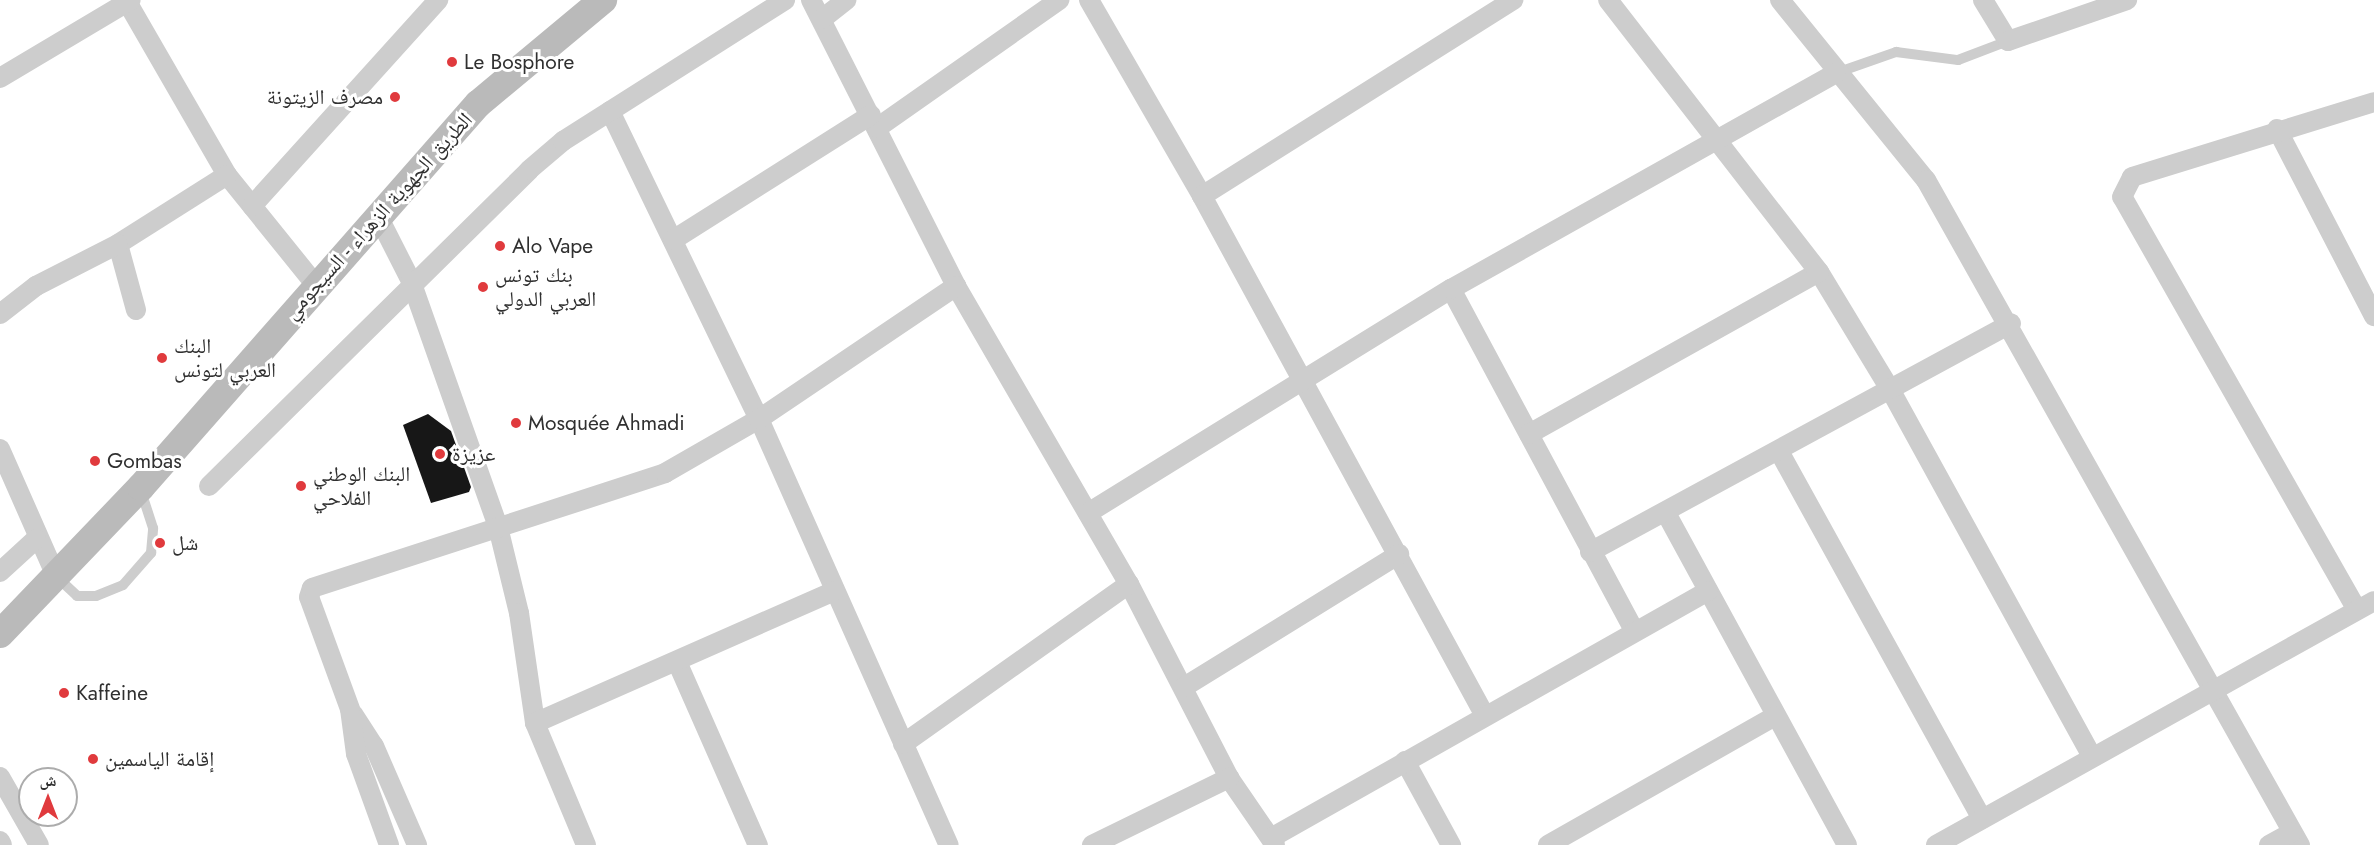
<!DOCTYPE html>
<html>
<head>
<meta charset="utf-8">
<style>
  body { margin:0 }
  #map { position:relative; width:2374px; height:845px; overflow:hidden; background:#fff; font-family:Jost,"Noto Naskh Arabic",sans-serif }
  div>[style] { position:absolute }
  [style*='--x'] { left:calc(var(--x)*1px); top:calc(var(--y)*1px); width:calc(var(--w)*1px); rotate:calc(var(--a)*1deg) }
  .building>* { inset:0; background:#171717 }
  .service>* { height:10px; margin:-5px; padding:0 5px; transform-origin:5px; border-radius:5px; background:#cdcdcd }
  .minor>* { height:20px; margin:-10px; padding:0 10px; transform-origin:10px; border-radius:10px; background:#cdcdcd }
  .secondary>* { height:28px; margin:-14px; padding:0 14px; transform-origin:14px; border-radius:14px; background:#bababa }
  .dots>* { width:16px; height:16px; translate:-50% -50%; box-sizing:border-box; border:3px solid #fff; border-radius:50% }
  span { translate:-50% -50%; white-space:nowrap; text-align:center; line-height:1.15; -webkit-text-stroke:6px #fff; paint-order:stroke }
  .poi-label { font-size:21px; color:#303030 }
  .left { translate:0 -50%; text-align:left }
  .right { translate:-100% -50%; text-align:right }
  .street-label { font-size:21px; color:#303030 }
  .north { position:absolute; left:18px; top:767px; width:60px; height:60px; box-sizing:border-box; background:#fff; border:2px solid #acacac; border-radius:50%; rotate:0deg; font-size:16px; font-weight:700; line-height:24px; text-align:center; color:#303030 }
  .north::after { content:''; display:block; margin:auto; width:21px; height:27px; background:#e03a3d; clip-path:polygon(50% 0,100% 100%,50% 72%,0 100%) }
</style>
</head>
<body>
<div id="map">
  <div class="building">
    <i style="clip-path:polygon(428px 414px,451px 431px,471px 487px,469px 492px,431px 503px,403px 425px)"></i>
  </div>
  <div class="service">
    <i style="--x:1836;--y:73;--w:64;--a:-19.3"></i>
    <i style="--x:1896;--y:52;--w:63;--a:7.4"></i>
    <i style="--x:1958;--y:60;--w:53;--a:-20.8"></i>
    <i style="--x:58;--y:578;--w:26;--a:43"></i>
    <i style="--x:77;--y:596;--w:19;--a:0"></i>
    <i style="--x:96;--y:596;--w:29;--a:-22"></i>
    <i style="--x:123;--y:585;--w:43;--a:-48.8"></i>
    <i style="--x:151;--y:553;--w:25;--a:-85"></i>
    <i style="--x:153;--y:528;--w:40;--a:-108"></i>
  </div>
  <div class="minor">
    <i style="--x:126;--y:0;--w:202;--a:60"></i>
    <i style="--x:227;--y:175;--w:140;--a:51.1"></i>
    <i style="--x:811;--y:0;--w:321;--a:63.1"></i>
    <i style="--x:956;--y:286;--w:345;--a:59.9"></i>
    <i style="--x:1129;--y:584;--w:218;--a:62.7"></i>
    <i style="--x:1229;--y:778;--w:81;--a:55.5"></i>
    <i style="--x:1089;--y:0;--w:226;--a:60"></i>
    <i style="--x:1202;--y:196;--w:592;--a:61.44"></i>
    <i style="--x:1780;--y:0;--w:232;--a:51"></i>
    <i style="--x:1926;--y:180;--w:763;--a:60.65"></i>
    <i style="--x:1983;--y:0;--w:48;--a:58.6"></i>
    <i style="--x:2008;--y:41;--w:126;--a:-19"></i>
    <i style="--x:822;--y:19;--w:31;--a:-38"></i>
    <i style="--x:0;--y:78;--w:152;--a:-30.8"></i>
    <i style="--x:610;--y:111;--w:342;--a:64.2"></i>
    <i style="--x:759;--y:419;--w:466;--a:66"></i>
    <i style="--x:877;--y:128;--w:223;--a:-35.1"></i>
    <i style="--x:2277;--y:129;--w:211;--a:62.6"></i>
    <i style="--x:1202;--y:196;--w:368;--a:-32.2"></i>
    <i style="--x:252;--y:206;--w:278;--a:-47.9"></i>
    <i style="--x:379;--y:218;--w:71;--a:63.1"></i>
    <i style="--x:411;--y:281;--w:261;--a:70.5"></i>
    <i style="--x:498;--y:527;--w:89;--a:76.3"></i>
    <i style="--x:519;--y:613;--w:111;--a:81.7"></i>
    <i style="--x:535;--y:723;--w:132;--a:67.3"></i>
    <i style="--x:673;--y:240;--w:234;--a:-32.3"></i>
    <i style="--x:1819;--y:272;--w:139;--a:58.8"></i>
    <i style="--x:1891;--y:391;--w:418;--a:61.2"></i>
    <i style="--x:1451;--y:289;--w:387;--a:61.8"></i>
    <i style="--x:136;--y:310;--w:68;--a:-105.3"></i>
    <i style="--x:118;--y:244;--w:129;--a:-32.3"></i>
    <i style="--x:0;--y:314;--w:46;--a:-37.9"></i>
    <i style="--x:36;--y:286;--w:92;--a:-27.1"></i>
    <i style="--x:1529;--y:434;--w:332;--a:-29.2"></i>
    <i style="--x:1819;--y:272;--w:344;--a:-127.8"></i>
    <i style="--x:0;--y:449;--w:139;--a:66.2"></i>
    <i style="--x:1780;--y:453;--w:418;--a:61.1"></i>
    <i style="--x:209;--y:486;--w:450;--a:-44.6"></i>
    <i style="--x:529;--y:170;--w:45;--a:-40.5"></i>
    <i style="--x:563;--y:141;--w:263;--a:-32.4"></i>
    <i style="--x:1088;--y:513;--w:427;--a:-31.7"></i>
    <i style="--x:1451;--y:289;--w:441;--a:-29.3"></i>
    <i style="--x:1666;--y:513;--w:378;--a:61.4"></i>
    <i style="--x:1590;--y:552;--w:479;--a:-28.5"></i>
    <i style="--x:0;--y:572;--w:49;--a:-42.5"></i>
    <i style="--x:2357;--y:610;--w:475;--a:-119.6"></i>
    <i style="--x:2122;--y:197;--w:22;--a:-63"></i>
    <i style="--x:2132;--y:177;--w:253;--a:-17.2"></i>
    <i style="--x:678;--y:664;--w:198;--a:66.2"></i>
    <i style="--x:1184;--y:687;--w:253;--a:-31.7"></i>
    <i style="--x:353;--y:714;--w:38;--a:57"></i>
    <i style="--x:374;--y:746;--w:108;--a:66.5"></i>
    <i style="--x:535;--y:723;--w:327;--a:-23.8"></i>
    <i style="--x:903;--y:744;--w:277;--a:-35.3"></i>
    <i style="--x:1405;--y:761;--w:96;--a:61.3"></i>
    <i style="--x:0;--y:777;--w:78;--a:60.2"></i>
    <i style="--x:1271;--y:838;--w:502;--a:-29.48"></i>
    <i style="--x:0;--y:841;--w:4;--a:63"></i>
    <i style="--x:389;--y:845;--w:97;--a:-109.9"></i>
    <i style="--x:356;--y:754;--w:45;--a:-97.6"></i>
    <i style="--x:350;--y:709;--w:119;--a:-110.1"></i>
    <i style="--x:309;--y:597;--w:9;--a:-72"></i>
    <i style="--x:312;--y:588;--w:371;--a:-18"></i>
    <i style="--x:665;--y:473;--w:108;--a:-29.9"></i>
    <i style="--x:759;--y:419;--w:238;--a:-34"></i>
    <i style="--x:1092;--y:845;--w:153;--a:-26.1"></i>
    <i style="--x:1548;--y:845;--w:261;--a:-29.6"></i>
    <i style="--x:1936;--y:845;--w:501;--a:-29.12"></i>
    <i style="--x:2269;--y:845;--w:26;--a:-29"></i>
  </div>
  <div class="secondary">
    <i style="--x:0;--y:634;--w:204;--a:-46.2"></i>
    <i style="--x:141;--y:487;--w:510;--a:-48.66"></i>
    <i style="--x:478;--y:104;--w:163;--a:-39.8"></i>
  </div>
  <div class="dots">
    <i style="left:452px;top:62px;background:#e03a3d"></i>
    <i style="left:395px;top:97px;background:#e03a3d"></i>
    <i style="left:500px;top:246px;background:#e03a3d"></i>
    <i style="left:483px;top:287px;background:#e03a3d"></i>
    <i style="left:162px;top:358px;background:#e03a3d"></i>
    <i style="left:516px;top:423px;background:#e03a3d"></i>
    <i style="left:440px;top:454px;background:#e03a3d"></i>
    <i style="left:95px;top:461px;background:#e03a3d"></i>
    <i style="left:301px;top:486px;background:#e03a3d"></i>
    <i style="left:160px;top:543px;background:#e03a3d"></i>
    <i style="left:64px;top:693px;background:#e03a3d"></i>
    <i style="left:93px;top:759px;background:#e03a3d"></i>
  </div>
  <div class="poi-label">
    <span class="left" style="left:464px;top:62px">Le Bosphore</span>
    <span class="right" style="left:383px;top:97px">مصرف الزيتونة</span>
    <span class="left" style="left:512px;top:246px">Alo Vape</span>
    <span class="left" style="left:495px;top:287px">بنك تونس<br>العربي الدولي</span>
    <span class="left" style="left:174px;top:358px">البنك<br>العربي لتونس</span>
    <span class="left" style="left:528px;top:423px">Mosquée Ahmadi</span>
    <span class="left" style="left:452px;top:454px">عزيزة</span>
    <span class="left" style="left:107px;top:461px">Gombas</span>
    <span class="left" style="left:313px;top:486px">البنك الوطني<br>الفلاحي</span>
    <span class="left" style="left:172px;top:543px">شل</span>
    <span class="left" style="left:76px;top:693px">Kaffeine</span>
    <span class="left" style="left:105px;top:759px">إقامة الياسمين</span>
  </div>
  <div class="street-label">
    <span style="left:378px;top:216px;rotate:-48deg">الطريق الجهوية الزهراء - السيجومي</span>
  </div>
  <div class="north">ش</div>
</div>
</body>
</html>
